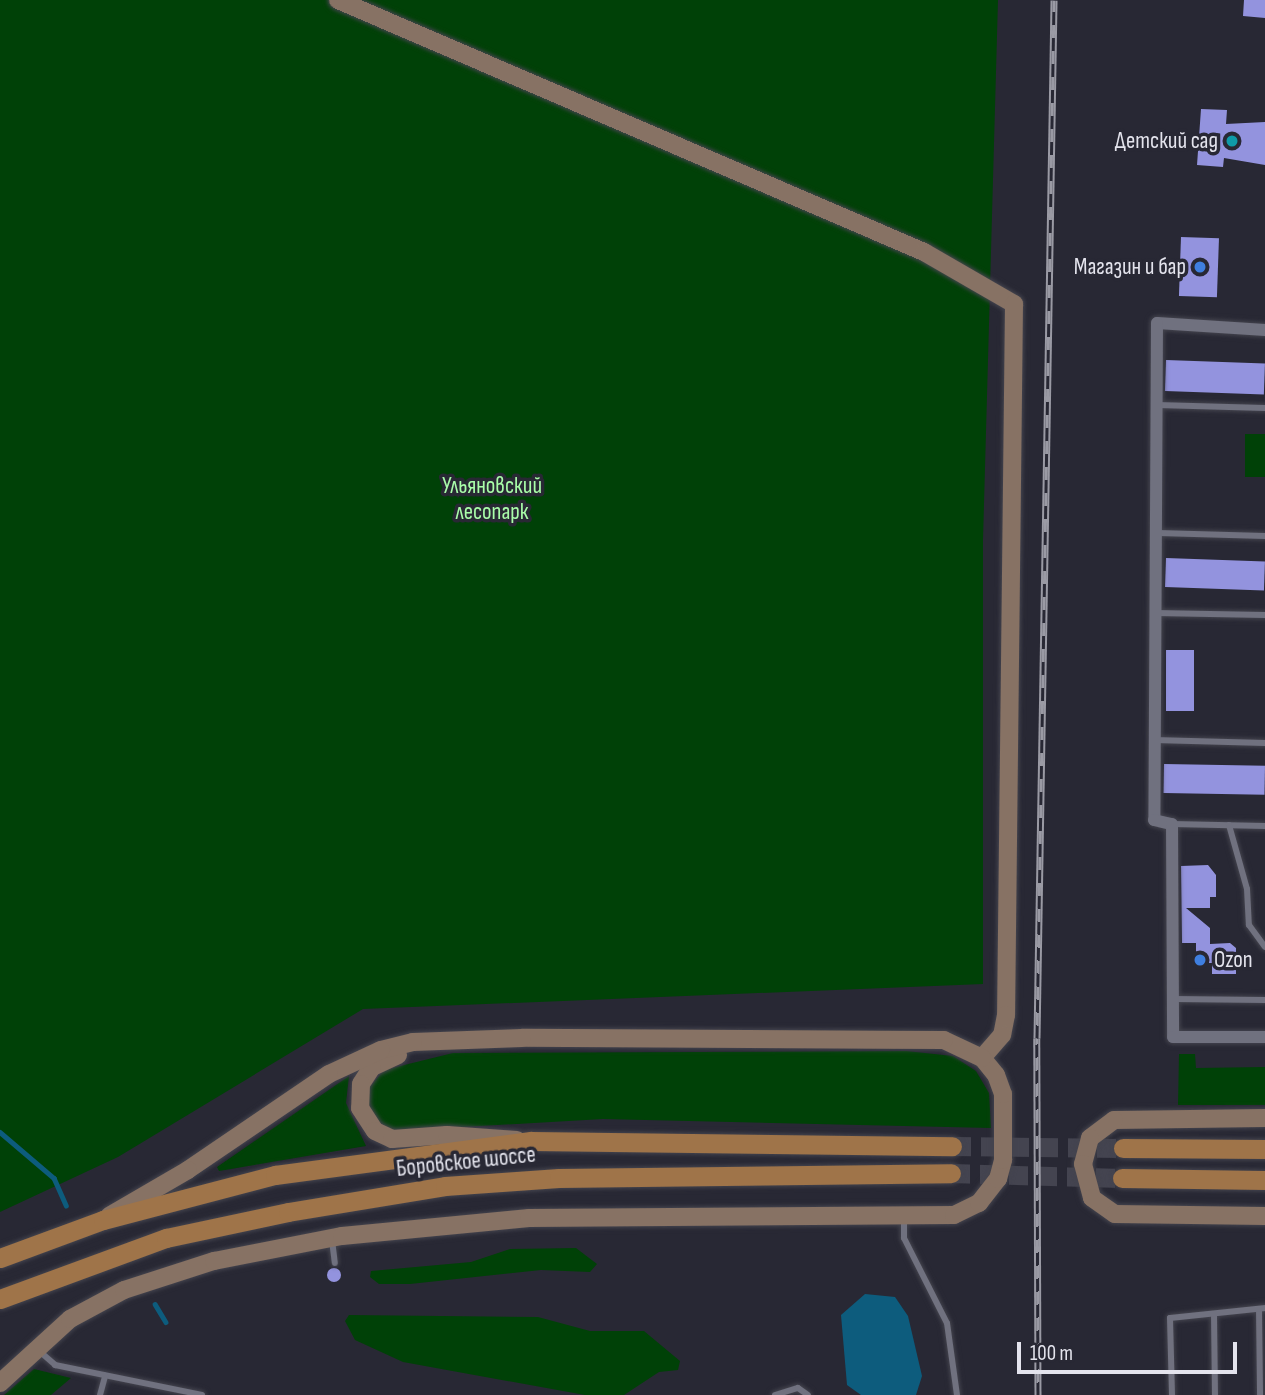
<!DOCTYPE html>
<html>
<head>
<meta charset="utf-8">
<style>
  body { margin:0 }
  #map { position:relative; width:1265px; height:1395px; overflow:hidden; background:#282834; font-family:"Sofia Sans Condensed",sans-serif }
  div>[style] { position:absolute }
  [style*='--x'] { left:calc(var(--x)*1px); top:calc(var(--y)*1px); width:calc(var(--w)*1px); rotate:calc(var(--a)*1deg) }
  .green>* { inset:0; background:#004107; transform-origin:0 0 }
  .water>* { inset:0; background:#0d5c7d }
  .stream>* { height:4.5px; margin:-2.25px; padding:0 2.25px; transform-origin:2.25px; border-radius:2.25px; background:#0d5c7d }
  .building>* { inset:0; background:#9393de; transform-origin:0 0 }
  .round { border-radius:50% }
  .primary-tunnel>* { height:19px; margin-top:-9.5px; transform-origin:0; background:repeating-linear-gradient(90deg,#444450 0 19px,transparent 0 29px) }
  .roads { filter:drop-shadow(0 0 2px #44444e) drop-shadow(0 0 2px #44444e) }
  .lane>* { height:6px; margin:-3px; padding:0 3px; transform-origin:3px; border-radius:3px; background:#70717f }
  .street>* { height:12px; margin:-6px; padding:0 6px; transform-origin:6px; border-radius:6px; background:#70717f }
  .secondary>* { height:18px; margin:-9px; padding:0 9px; transform-origin:9px; border-radius:9px; background:#877264 }
  .primary>* { height:19px; margin:-9.5px; padding:0 9.5px; transform-origin:9.5px; border-radius:9.5px; background:#9f7449 }
  .rail>* { height:7px; margin-top:-3.5px; transform-origin:0; background:repeating-linear-gradient(90deg,#282834 0 13px,#9a9aa4 0 26px); box-sizing:border-box; border-block:2px solid #9a9aa4 }
  .dots>* { width:19px; height:19px; translate:-50% -50%; box-sizing:border-box; border:4px solid #282834; border-radius:50% }
  span { translate:-50% -50%; white-space:nowrap; text-align:center; line-height:1.15; -webkit-text-stroke:7px #282834; paint-order:stroke }
  .poi-label { font-size:23px; color:#e4e4ed }
  .right { translate:-100% -50%; text-align:right }
  .left { translate:0 -50%; text-align:left }
  .park-label { font-size:23px; color:#a9fda9 }
  .street-label { font-size:23px; color:#e4e4ed }
  .scale { position:absolute; left:1017px; top:1342px; width:220px; height:32px; box-sizing:border-box; border:4px solid #e4e4ed; border-top:0; padding-left:9px; font-size:21px; line-height:24px; white-space:nowrap; color:#e4e4ed; -webkit-text-stroke:5px #282834; paint-order:stroke }
</style>
</head>
<body>
<div id="map">
  <div class="green">
    <i style="clip-path:polygon(0 0,998px 0,983px 540px,983px 984px,363px 1009px,118px 1157px,0 1212px)"></i>
    <i style="left:1245px;top:434px;width:20px;height:43px"></i>
    <i style="clip-path:polygon(906px 1051px,953px 1056px,976px 1071px,989px 1093px,991px 1128px,603px 1119px,393px 1131px,377px 1121px,367px 1101px,369px 1088px,384px 1070px,453px 1053px)"></i>
    <i style="clip-path:polygon(1179px 1054px,1195px 1054px,1196px 1068px,1265px 1067px,1265px 1105px,1178px 1105px)"></i>
    <i style="clip-path:polygon(349px 1076px,346px 1103px,366px 1146px,219px 1171px,217px 1167px)"></i>
    <i style="clip-path:polygon(576px 1248px,597px 1264px,590px 1272px,541px 1270px,410px 1284px,379px 1284px,370px 1277px,371px 1271px,471px 1262px,510px 1249px)"></i>
    <i style="clip-path:polygon(349px 1315px,538px 1317px,590px 1331px,644px 1331px,680px 1361px,678px 1370px,659px 1372px,624px 1395px,585px 1395px,403px 1362px,355px 1340px,345px 1321px)"></i>
    <i style="clip-path:polygon(34px 1369px,71px 1378px,51px 1395px,4px 1395px)"></i>
  </div>
  <div class="water">
    <i style="clip-path:polygon(865px 1294px,895px 1297px,908px 1316px,922px 1376px,916px 1395px,861px 1395px,847px 1385px,841px 1315px)"></i>
  </div>
  <div class="stream">
    <i style="--x:0;--y:1132;--w:71;--a:40.4"></i>
    <i style="--x:54;--y:1178;--w:30;--a:66"></i>
    <i style="--x:155;--y:1304;--w:21;--a:59"></i>
  </div>
  <div class="building">
    <i style="clip-path:polygon(1244px 0,1265px 0,1265px 18px,1243px 16px)"></i>
    <i style="clip-path:polygon(1201px 109px,1227px 110px,1226px 124px,1265px 122px,1265px 165px,1224px 158px,1223px 167px,1197px 165px)"></i>
    <i style="left:1181px;top:237px;width:38px;height:59px;rotate:2deg"></i>
    <i style="left:1166px;top:360px;width:99px;height:31px;rotate:2deg"></i>
    <i style="left:1166px;top:558px;width:99px;height:29px;rotate:2deg"></i>
    <i style="left:1166px;top:650px;width:28px;height:61px"></i>
    <i style="left:1164px;top:764px;width:101px;height:29px;rotate:1deg"></i>
    <i style="clip-path:polygon(1208px 865px,1216px 875px,1216px 897px,1210px 897px,1210px 908px,1186px 908px,1210px 928px,1210px 944px,1230px 943px,1236px 948px,1236px 974px,1212px 974px,1212px 963px,1196px 963px,1196px 943px,1182px 943px,1181px 866px)"></i>
    <i class="round" style="left:327px;top:1268px;width:14px;height:14px"></i>
  </div>
  <div class="primary-tunnel">
    <i style="--x:952;--y:1146;--w:171;--a:0.7"></i>
    <i style="--x:951;--y:1173;--w:171;--a:1.7"></i>
  </div>
  <div class="roads">
    <div class="lane">
      <i style="--x:1157;--y:405;--w:108;--a:1.6"></i>
      <i style="--x:1158;--y:533;--w:107;--a:1.6"></i>
      <i style="--x:1155;--y:613;--w:110;--a:1"></i>
      <i style="--x:1154;--y:740;--w:111;--a:1.5"></i>
      <i style="--x:1172;--y:824;--w:93;--a:1.2"></i>
      <i style="--x:1229;--y:825;--w:66;--a:74.3"></i>
      <i style="--x:1247;--y:889;--w:36;--a:87"></i>
      <i style="--x:1249;--y:925;--w:27;--a:54"></i>
      <i style="--x:1173;--y:999;--w:92;--a:0.6"></i>
      <i style="--x:904;--y:1218;--w:20;--a:90"></i>
      <i style="--x:904;--y:1238;--w:95;--a:63.2"></i>
      <i style="--x:947;--y:1323;--w:73;--a:82.1"></i>
      <i style="--x:332;--y:1240;--w:23;--a:83"></i>
      <i style="--x:1259;--y:1309;--w:86;--a:89.3"></i>
      <i style="--x:1214;--y:1314;--w:81;--a:89.3"></i>
      <i style="--x:38;--y:1350;--w:23;--a:41"></i>
      <i style="--x:55;--y:1365;--w:150;--a:11.5"></i>
      <i style="--x:100;--y:1395;--w:20;--a:-75"></i>
      <i style="--x:775;--y:1395;--w:24;--a:-17"></i>
      <i style="--x:798;--y:1388;--w:12;--a:35"></i>
      <i style="--x:1172;--y:1395;--w:77;--a:-91.5"></i>
      <i style="--x:1170;--y:1318;--w:96;--a:-6"></i>
    </div>
    <div class="street">
      <i style="--x:1265;--y:330;--w:108;--a:-176.3"></i>
      <i style="--x:1157;--y:323;--w:497;--a:90.3"></i>
      <i style="--x:1154;--y:820;--w:18;--a:13"></i>
      <i style="--x:1172;--y:824;--w:213;--a:89.7"></i>
      <i style="--x:1173;--y:1037;--w:92;--a:0"></i>
    </div>
    <div class="secondary">
      <i style="--x:338;--y:0;--w:638;--a:23.27"></i>
      <i style="--x:924;--y:252;--w:104;--a:30"></i>
      <i style="--x:1014;--y:304;--w:711;--a:90.64"></i>
      <i style="--x:1006;--y:1015;--w:20;--a:101"></i>
      <i style="--x:1002;--y:1035;--w:30;--a:131"></i>
      <i style="--x:398;--y:1055;--w:29;--a:155"></i>
      <i style="--x:372;--y:1067;--w:20;--a:123"></i>
      <i style="--x:361;--y:1084;--w:24;--a:92"></i>
      <i style="--x:360;--y:1108;--w:27;--a:57"></i>
      <i style="--x:375;--y:1131;--w:19;--a:25"></i>
      <i style="--x:392;--y:1139;--w:55;--a:-4.2"></i>
      <i style="--x:447;--y:1135;--w:70;--a:4.1"></i>
      <i style="--x:1265;--y:1118;--w:151;--a:179.2"></i>
      <i style="--x:1114;--y:1120;--w:30;--a:143"></i>
      <i style="--x:1090;--y:1138;--w:27;--a:105"></i>
      <i style="--x:1083;--y:1164;--w:35;--a:75"></i>
      <i style="--x:1092;--y:1198;--w:28;--a:35"></i>
      <i style="--x:1115;--y:1214;--w:150;--a:0.8"></i>
      <i style="--x:0;--y:1383;--w:95;--a:-42.4"></i>
      <i style="--x:70;--y:1319;--w:61;--a:-28.2"></i>
      <i style="--x:124;--y:1290;--w:95;--a:-17.9"></i>
      <i style="--x:214;--y:1261;--w:130;--a:-11.1"></i>
      <i style="--x:342;--y:1236;--w:188;--a:-5.5"></i>
      <i style="--x:529;--y:1218;--w:425;--a:-0.4"></i>
      <i style="--x:954;--y:1215;--w:28;--a:-26"></i>
      <i style="--x:979;--y:1203;--w:31;--a:-52"></i>
      <i style="--x:998;--y:1179;--w:20;--a:-75"></i>
      <i style="--x:1003;--y:1160;--w:66;--a:-90"></i>
      <i style="--x:1003;--y:1094;--w:20;--a:-110"></i>
      <i style="--x:996;--y:1075;--w:22;--a:-129"></i>
      <i style="--x:982;--y:1058;--w:42;--a:-154.7"></i>
      <i style="--x:944;--y:1040;--w:422;--a:-179.7"></i>
      <i style="--x:522;--y:1038;--w:109;--a:177.9"></i>
      <i style="--x:413;--y:1042;--w:33;--a:166"></i>
      <i style="--x:381;--y:1050;--w:57;--a:155.2"></i>
      <i style="--x:329;--y:1074;--w:171;--a:145.8"></i>
      <i style="--x:188;--y:1170;--w:91;--a:149.8"></i>
    </div>
    <div class="primary">
      <i style="--x:1123;--y:1148;--w:142;--a:0.4"></i>
      <i style="--x:1122;--y:1178;--w:143;--a:0.8"></i>
      <i style="--x:0;--y:1258;--w:110;--a:-20.3"></i>
      <i style="--x:103;--y:1220;--w:178;--a:-14.7"></i>
      <i style="--x:275;--y:1175;--w:258;--a:-7.6"></i>
      <i style="--x:531;--y:1141;--w:421;--a:0.7"></i>
      <i style="--x:0;--y:1299;--w:177;--a:-20.2"></i>
      <i style="--x:166;--y:1238;--w:125;--a:-12"></i>
      <i style="--x:288;--y:1212;--w:159;--a:-9.4"></i>
      <i style="--x:445;--y:1186;--w:114;--a:-4"></i>
      <i style="--x:559;--y:1178;--w:392;--a:-0.7"></i>
    </div>
  </div>
  <div class="rail">
    <i style="--x:1038;--y:1395;--w:357;--a:-90.2"></i>
    <i style="--x:1037;--y:1038;--w:1038;--a:-89.06"></i>
  </div>
  <div class="dots">
    <i style="left:1232px;top:141px;background:#0f9aa8"></i>
    <i style="left:1200px;top:267px;background:#3f7fe0"></i>
    <i style="left:1200px;top:960px;background:#3f7fe0"></i>
  </div>
  <div class="poi-label">
    <span class="right" style="left:1218px;top:141px">Детский сад</span>
    <span class="right" style="left:1186px;top:267px">Магазин и бар</span>
    <span class="left" style="left:1214px;top:960px">Ozon</span>
  </div>
  <div class="park-label">
    <span style="left:492px;top:499px">Ульяновский<br>лесопарк</span>
  </div>
  <div class="street-label">
    <span style="left:466px;top:1162px;rotate:-6deg">Боровское шоссе</span>
  </div>
  <div class="scale">100 m</div>
</div>
</body>
</html>
